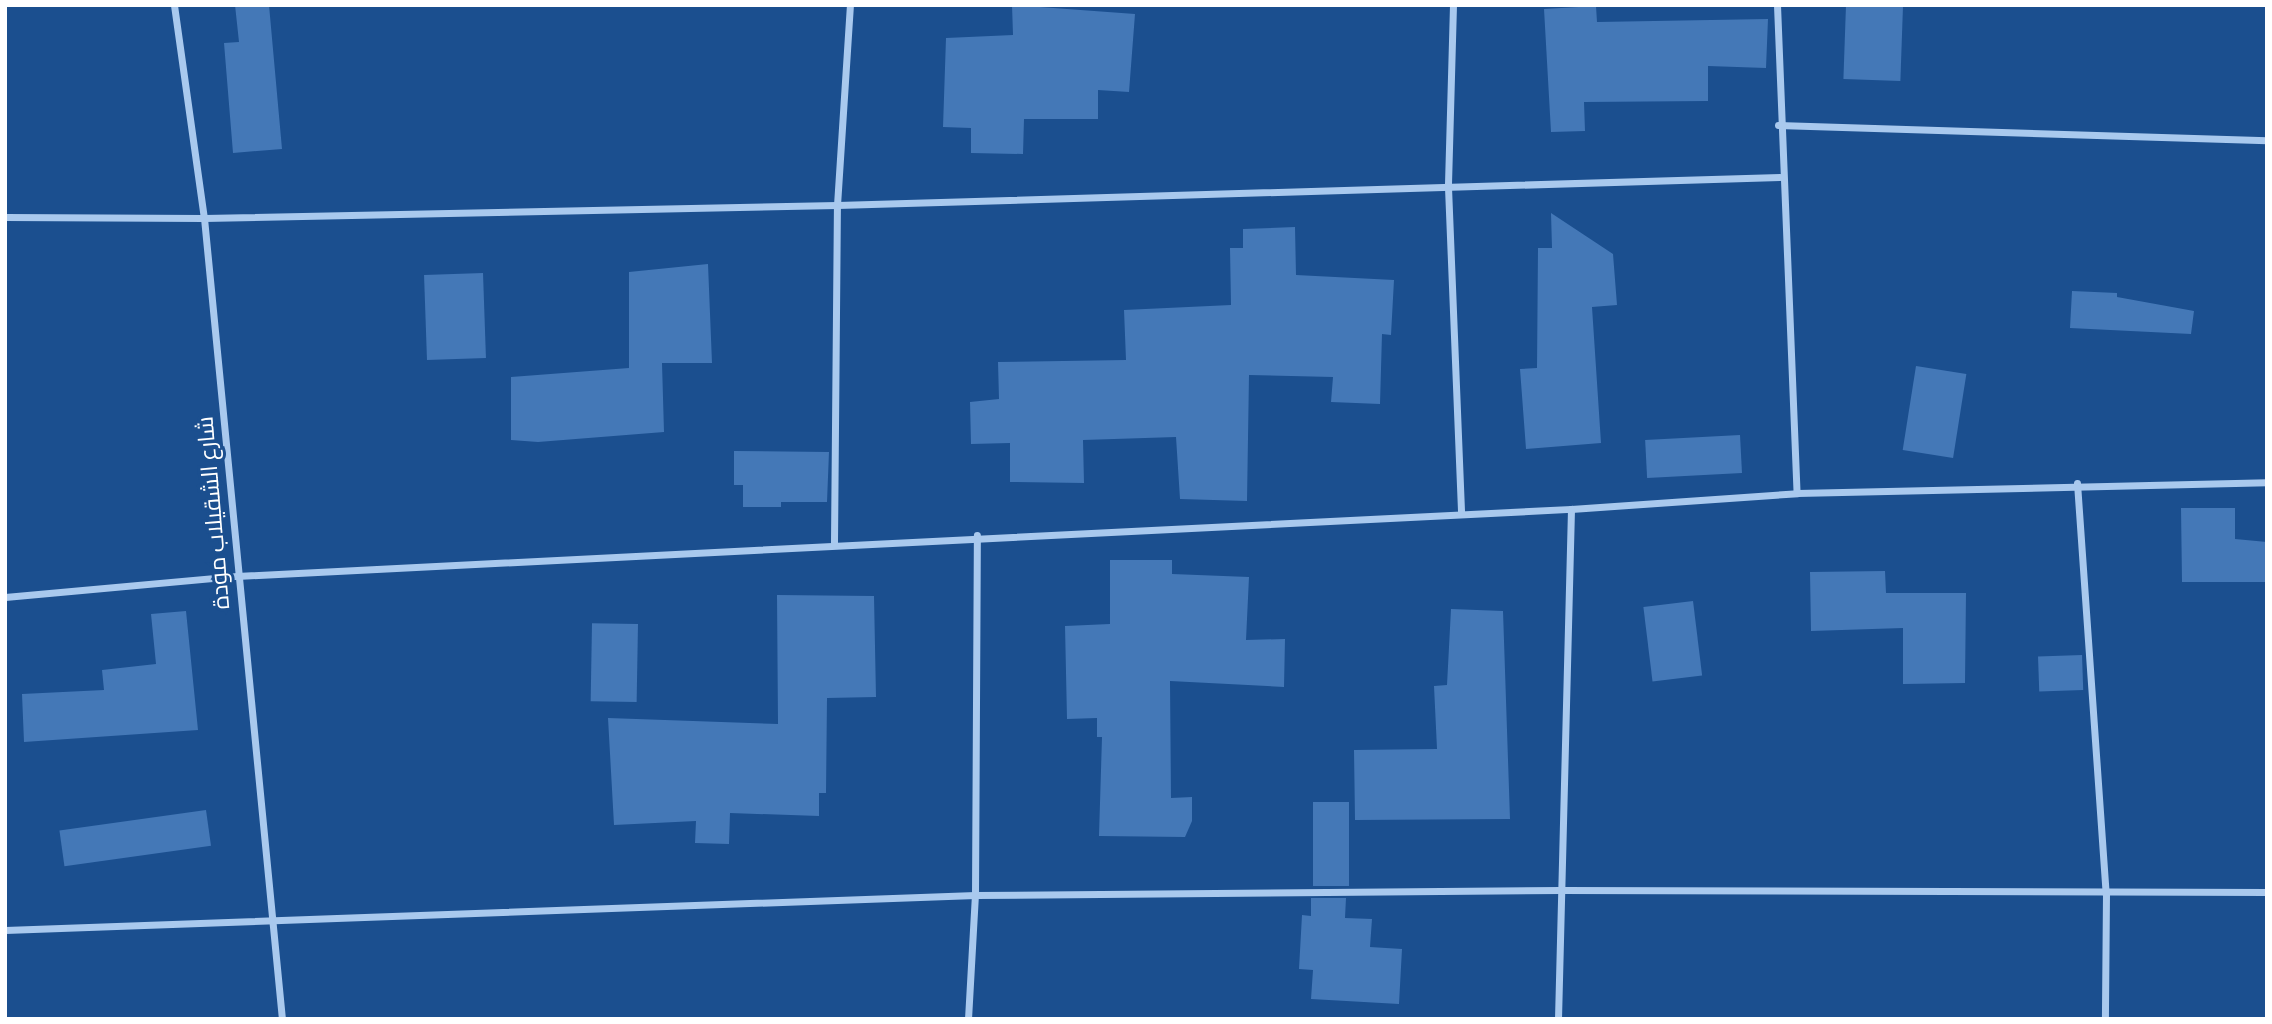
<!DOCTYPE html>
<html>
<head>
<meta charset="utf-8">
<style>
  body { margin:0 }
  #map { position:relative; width:2272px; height:1024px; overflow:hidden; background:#1b4f8f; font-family:Manrope,Cairo,sans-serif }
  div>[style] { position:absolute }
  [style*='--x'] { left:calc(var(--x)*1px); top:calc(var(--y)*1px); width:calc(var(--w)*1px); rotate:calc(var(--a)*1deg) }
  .building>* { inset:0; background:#4478b7; transform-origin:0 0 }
  .street>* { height:7px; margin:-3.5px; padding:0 3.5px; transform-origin:3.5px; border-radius:3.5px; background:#a9c9ee }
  span { translate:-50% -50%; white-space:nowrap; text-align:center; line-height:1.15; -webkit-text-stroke:6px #1b4f8f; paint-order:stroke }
  .street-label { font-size:23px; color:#fff }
  .frame { position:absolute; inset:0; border:7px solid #fff; pointer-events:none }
</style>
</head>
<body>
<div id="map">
  <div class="building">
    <i style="clip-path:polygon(235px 5px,269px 5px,282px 149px,233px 153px,224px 43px,239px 42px)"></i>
    <i style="clip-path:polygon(1012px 5px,1135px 14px,1129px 92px,1098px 90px,1098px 119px,1024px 119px,1023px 154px,971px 153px,971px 128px,943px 127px,946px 38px,1013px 35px)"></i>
    <i style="left:1846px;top:5px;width:57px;height:74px;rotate:2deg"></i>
    <i style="clip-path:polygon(1596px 6px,1597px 22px,1768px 19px,1766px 68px,1708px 66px,1708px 101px,1584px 102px,1585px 131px,1551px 132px,1544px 9px)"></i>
    <i style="clip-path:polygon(1551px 213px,1613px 254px,1617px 305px,1592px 307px,1601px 443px,1526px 449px,1520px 369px,1537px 368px,1538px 248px,1552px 248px)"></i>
    <i style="clip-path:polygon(1295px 227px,1296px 275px,1394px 280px,1391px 335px,1382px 334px,1380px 404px,1331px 402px,1333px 377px,1249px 375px,1247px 501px,1180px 499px,1176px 437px,1083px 440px,1084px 483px,1010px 482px,1010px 443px,971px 444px,970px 402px,999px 399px,998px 362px,1126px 360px,1124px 310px,1231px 305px,1230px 248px,1243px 248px,1243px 229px)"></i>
    <i style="clip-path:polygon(708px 264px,712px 363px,662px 363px,664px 432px,538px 442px,511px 440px,511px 377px,629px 368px,629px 272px)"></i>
    <i style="left:483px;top:273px;width:85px;height:59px;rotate:88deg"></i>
    <i style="clip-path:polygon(2072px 291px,2117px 293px,2117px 297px,2194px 311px,2191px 334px,2070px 328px)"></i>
    <i style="left:1916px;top:366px;width:51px;height:85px;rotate:9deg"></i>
    <i style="left:1740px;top:435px;width:38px;height:95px;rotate:87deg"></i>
    <i style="clip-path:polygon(734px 451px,829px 452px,827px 502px,781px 502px,781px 507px,743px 507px,743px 485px,734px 485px)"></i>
    <i style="clip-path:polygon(2181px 508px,2235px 508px,2235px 539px,2267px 542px,2267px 582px,2182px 582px)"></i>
    <i style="clip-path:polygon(1110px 560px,1172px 560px,1172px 574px,1249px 577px,1246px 640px,1285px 639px,1284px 687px,1170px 681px,1171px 798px,1192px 797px,1192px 821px,1185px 837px,1099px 836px,1102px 737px,1097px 737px,1097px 718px,1067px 719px,1065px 626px,1110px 624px)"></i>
    <i style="clip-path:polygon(1885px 571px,1886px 593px,1966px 593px,1965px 683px,1903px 684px,1903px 628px,1811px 631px,1810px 572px)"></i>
    <i style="clip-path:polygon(777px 595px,874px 596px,876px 697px,827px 698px,826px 793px,819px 793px,819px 816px,730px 813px,729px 844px,695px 843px,696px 821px,614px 825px,608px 718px,778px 724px)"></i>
    <i style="left:1693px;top:601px;width:75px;height:50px;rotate:83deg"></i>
    <i style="clip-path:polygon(1451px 609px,1503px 611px,1510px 819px,1355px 820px,1354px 750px,1437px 749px,1434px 686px,1447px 685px)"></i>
    <i style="clip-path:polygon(186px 611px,198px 730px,24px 742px,22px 694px,104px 690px,102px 670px,156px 664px,151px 614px)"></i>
    <i style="left:638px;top:624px;width:78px;height:46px;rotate:91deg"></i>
    <i style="left:2082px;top:655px;width:35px;height:44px;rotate:88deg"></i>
    <i style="left:1313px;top:802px;width:36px;height:84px"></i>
    <i style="left:206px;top:810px;width:36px;height:148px;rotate:82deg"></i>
    <i style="clip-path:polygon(1311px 898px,1346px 898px,1345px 918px,1372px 919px,1370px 947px,1402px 949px,1399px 1004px,1311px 999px,1313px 970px,1299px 969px,1302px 915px,1311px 916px)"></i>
  </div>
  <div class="street">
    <i style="--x:174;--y:5;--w:215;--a:82"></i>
    <i style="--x:204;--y:218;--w:805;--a:84.44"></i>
    <i style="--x:1453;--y:5;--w:182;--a:91.6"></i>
    <i style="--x:1448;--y:187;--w:326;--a:87.7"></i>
    <i style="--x:1777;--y:5;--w:488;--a:87.7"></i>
    <i style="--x:1778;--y:125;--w:489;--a:1.8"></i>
    <i style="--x:5;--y:217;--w:199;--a:0.3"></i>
    <i style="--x:204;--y:218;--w:633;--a:-1.18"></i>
    <i style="--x:837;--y:205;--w:943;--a:-1.7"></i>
    <i style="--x:2077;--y:483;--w:412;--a:86"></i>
    <i style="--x:2106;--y:894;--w:125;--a:90.5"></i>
    <i style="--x:834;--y:542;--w:337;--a:-89.5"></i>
    <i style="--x:837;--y:205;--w:200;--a:-86.3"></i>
    <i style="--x:5;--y:597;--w:233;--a:-5.2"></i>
    <i style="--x:237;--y:576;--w:1336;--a:-2.88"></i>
    <i style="--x:1571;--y:509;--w:227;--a:-4"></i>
    <i style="--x:1797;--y:493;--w:470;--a:-1.3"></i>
    <i style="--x:5;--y:930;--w:971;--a:-2.07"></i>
    <i style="--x:975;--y:895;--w:586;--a:-0.49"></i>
    <i style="--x:1561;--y:890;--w:706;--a:0.16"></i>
    <i style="--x:968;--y:1019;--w:124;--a:-86.8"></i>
    <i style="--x:975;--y:895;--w:360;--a:-89.7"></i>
    <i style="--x:1558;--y:1019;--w:510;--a:-88.54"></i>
  </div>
  <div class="street-label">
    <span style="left:212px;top:513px;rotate:-95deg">شارع الشقيلاب مودة</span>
  </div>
  <div class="frame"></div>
</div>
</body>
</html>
